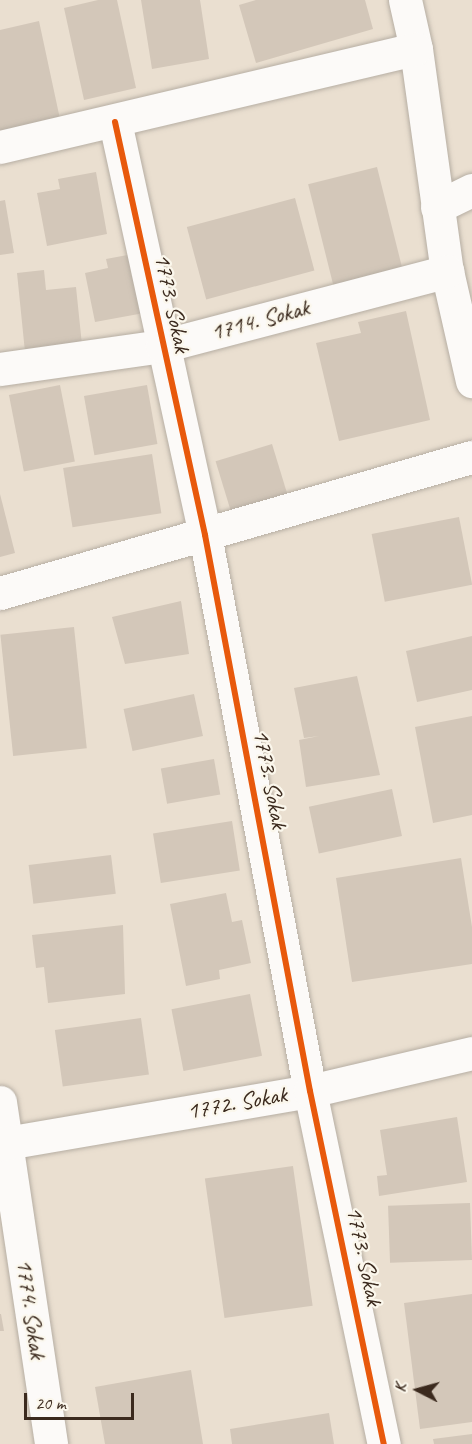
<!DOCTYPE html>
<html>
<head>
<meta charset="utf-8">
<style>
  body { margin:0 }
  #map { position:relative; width:472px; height:1444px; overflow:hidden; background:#eadfd0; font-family:Caveat,sans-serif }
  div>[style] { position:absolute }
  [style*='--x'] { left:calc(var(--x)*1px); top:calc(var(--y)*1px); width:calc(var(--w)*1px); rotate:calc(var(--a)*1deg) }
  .building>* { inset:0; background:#d3c7b9; transform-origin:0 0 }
  .roads { filter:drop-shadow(0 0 2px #b6aea3) drop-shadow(0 0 2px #b6aea3) }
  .street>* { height:33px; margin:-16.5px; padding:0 16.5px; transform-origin:16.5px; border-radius:16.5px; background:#fcfaf8 }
  .secondary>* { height:33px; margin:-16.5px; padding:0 16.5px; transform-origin:16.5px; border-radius:16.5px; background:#fcfaf8 }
  .cycleway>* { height:6px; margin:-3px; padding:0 3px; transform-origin:3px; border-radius:3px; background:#e8590c }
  span { translate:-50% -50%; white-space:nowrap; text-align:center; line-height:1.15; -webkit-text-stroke:4.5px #fbf7ec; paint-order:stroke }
  .street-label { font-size:24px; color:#3b2a1e }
  .north { position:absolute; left:388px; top:1360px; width:60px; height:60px; -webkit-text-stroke:4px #fbf7ec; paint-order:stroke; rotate:276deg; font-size:16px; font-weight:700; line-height:24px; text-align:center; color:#3b2a1e }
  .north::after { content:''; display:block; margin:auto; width:21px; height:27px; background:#3b2a1e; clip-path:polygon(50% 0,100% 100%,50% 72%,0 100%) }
  .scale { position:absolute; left:24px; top:1393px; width:110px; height:27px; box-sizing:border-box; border:3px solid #3b2a1e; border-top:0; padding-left:8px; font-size:18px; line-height:21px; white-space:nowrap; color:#3b2a1e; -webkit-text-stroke:4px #fbf7ec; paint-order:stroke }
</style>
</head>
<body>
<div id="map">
  <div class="building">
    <i style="clip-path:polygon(98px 0,117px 0,136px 88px,84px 100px,64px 8px)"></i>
    <i style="clip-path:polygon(141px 0,200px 0,209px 59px,152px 69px)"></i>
    <i style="clip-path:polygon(256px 0,365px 0,373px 29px,256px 63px,239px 5px)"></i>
    <i style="clip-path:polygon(39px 21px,60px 119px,0 133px,0 30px)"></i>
    <i style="left:377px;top:167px;width:108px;height:71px;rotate:76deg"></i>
    <i style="clip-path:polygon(96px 172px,107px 234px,47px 246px,37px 193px,60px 189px,58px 179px)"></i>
    <i style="left:295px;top:198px;width:75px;height:112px;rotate:75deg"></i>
    <i style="clip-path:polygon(5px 200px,14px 253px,0 255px,0 201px)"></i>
    <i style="clip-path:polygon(133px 254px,144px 313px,95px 322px,85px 273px,108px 268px,106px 259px)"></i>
    <i style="clip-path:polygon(44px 270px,46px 290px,76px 287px,82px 345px,25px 352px,17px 273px)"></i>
    <i style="clip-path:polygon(406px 311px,430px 420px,339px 441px,316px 343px,361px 333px,358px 322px)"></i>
    <i style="left:60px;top:385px;width:78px;height:52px;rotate:79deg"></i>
    <i style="left:147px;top:385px;width:60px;height:64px;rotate:80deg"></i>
    <i style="left:272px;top:444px;width:63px;height:59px;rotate:73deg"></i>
    <i style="left:152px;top:454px;width:60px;height:90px;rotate:81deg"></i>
    <i style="clip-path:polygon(0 494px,15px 553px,0 557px)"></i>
    <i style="left:459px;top:517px;width:69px;height:89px;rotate:79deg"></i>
    <i style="clip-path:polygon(181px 601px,189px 654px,125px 664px,112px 617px)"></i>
    <i style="left:74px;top:627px;width:122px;height:74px;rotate:84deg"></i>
    <i style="clip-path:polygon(472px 636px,472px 690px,417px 702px,406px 651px)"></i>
    <i style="clip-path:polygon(357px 676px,380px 775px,306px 787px,299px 740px,319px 736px,304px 738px,294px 688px)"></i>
    <i style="left:194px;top:694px;width:43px;height:72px;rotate:78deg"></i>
    <i style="clip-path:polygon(472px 716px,472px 815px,433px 823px,415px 727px)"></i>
    <i style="left:214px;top:759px;width:36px;height:54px;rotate:80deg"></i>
    <i style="left:392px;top:789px;width:48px;height:85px;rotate:78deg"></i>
    <i style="left:232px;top:821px;width:50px;height:80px;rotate:81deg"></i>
    <i style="left:111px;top:855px;width:39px;height:83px;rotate:83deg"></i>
    <i style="clip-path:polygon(461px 858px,472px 927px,472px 964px,352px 982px,336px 878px)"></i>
    <i style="clip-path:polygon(226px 893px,232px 922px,242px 920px,251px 963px,219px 970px,220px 979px,186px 986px,170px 904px)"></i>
    <i style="clip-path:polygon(123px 925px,125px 994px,48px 1003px,44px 967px,36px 968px,32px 935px)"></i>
    <i style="left:250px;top:994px;width:63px;height:80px;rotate:79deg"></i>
    <i style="left:141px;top:1018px;width:57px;height:87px;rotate:82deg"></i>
    <i style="clip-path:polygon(457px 1117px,467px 1182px,379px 1196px,377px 1176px,387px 1175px,380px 1130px)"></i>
    <i style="left:293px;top:1166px;width:141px;height:89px;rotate:82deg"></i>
    <i style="left:470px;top:1203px;width:57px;height:82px;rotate:88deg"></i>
    <i style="clip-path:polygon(472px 1294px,472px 1422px,420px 1429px,404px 1303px)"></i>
    <i style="clip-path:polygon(0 1314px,1px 1314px,4px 1331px,0 1331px)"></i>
    <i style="clip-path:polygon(191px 1370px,203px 1444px,105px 1444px,95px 1387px)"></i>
    <i style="clip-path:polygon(329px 1413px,334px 1444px,232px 1444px,230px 1429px)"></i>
    <i style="clip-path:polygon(472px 1434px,472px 1444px,434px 1444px,433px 1439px)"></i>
  </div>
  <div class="roads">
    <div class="street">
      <i style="--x:405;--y:0;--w:50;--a:77.3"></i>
      <i style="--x:416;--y:49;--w:224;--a:82.1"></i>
      <i style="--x:447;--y:271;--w:113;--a:77.2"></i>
      <i style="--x:115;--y:122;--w:423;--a:77.7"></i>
      <i style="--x:205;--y:535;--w:566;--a:79.31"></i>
      <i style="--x:310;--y:1091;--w:361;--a:78.2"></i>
      <i style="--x:0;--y:147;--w:427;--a:-13.3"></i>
      <i style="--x:437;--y:207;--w:39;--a:-26"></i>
      <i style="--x:0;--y:369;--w:164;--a:-8.1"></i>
      <i style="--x:162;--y:346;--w:295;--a:-14.7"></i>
      <i style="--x:0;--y:1102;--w:346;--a:81.5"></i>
      <i style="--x:0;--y:1144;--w:314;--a:-9.7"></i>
      <i style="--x:310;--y:1091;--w:166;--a:-13.2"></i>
    </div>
    <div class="secondary">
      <i style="--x:0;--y:593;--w:491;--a:-16.1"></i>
    </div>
  </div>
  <div class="cycleway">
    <i style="--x:115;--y:122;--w:423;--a:77.7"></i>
    <i style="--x:205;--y:535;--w:566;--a:79.31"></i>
    <i style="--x:310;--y:1091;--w:361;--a:78.2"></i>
  </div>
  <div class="street-label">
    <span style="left:172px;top:303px;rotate:78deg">1773. Sokak</span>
    <span style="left:260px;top:320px;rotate:-15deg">1714. Sokak</span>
    <span style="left:270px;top:779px;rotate:79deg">1773. Sokak</span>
    <span style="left:237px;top:1103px;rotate:-10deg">1772. Sokak</span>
    <span style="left:364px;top:1256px;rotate:78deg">1773. Sokak</span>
    <span style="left:31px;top:1309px;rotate:82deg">1774. Sokak</span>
  </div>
  <div class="north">K</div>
  <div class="scale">20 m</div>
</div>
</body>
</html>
